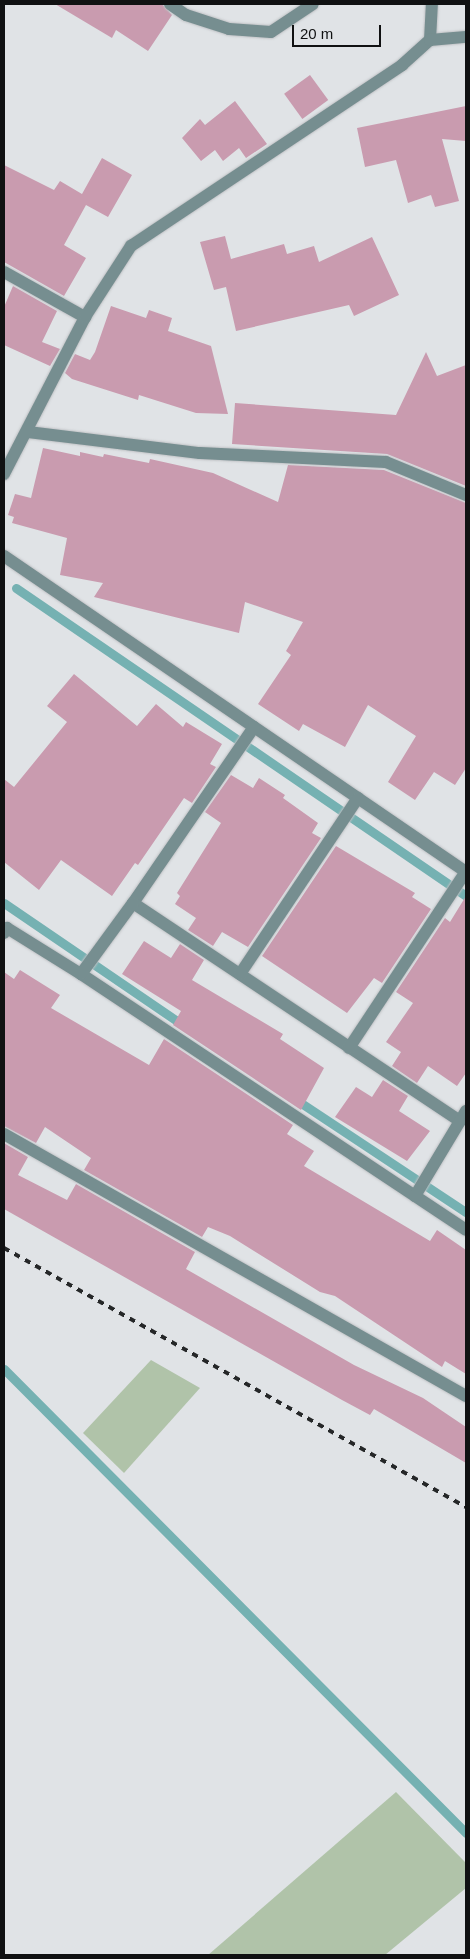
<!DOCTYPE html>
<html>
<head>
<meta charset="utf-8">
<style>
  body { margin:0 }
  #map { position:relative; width:470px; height:1959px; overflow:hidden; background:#e0e3e6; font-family:Arial,sans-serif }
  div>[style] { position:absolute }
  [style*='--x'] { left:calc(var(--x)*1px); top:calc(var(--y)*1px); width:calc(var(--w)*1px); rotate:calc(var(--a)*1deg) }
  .green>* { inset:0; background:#b0c3a9 }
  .stream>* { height:9px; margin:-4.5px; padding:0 4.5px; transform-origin:4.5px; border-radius:4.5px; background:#75b1b2 }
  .building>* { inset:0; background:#c99baf; transform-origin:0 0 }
  .roads { filter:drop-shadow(0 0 1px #bfc1c4) drop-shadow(0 0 1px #bfc1c4) }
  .street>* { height:12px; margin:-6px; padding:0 6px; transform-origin:6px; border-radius:6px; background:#768e90 }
  .rail>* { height:4px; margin-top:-2px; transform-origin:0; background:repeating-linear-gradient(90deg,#252728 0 6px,transparent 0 12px) }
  span { translate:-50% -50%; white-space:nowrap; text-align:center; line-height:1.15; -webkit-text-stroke:4px #e0e3e6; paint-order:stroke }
  .frame { position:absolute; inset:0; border:5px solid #101112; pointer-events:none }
  .scale { position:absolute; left:292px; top:25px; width:89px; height:22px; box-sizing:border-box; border:2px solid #101112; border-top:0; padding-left:6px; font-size:15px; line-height:18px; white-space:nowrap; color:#101112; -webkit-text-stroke:4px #e0e3e6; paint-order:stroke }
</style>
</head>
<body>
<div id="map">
  <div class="green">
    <i style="clip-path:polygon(151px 1360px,200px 1388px,124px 1473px,83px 1433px)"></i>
    <i style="clip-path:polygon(396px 1792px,466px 1863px,466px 1888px,385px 1955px,208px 1955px)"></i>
  </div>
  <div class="stream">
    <i style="--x:16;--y:588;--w:545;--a:34.39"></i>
    <i style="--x:4;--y:903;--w:218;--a:34.3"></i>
    <i style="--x:295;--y:1099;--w:205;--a:33.5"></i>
    <i style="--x:4;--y:1369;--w:655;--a:45.12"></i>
  </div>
  <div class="building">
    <i style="clip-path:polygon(55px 4px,162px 4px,172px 15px,148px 51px,116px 30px,112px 38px)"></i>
    <i style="left:310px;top:75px;width:31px;height:32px;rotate:54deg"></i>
    <i style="clip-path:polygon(235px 101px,267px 144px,246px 158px,239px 148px,223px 161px,215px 150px,201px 161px,182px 138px,200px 119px,205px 125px)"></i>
    <i style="clip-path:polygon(466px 106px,466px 141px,442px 139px,459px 201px,435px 207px,431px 195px,408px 203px,396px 160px,365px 167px,357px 128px)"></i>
    <i style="clip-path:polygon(102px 158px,132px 175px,108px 217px,86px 205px,64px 245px,86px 258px,64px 296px,4px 262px,4px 165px,54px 190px,60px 181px,82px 194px)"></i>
    <i style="clip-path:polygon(225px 236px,231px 259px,284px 244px,287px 254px,314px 246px,319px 262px,372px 237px,399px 295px,354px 316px,349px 305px,236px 331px,226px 287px,214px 290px,200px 242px)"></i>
    <i style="clip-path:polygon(13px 286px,57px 311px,42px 342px,60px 349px,50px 366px,4px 345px,4px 307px)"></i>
    <i style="clip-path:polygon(111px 306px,146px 318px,149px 310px,172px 318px,168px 331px,211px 346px,228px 414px,196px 413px,139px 395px,138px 400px,72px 379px,65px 373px,75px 354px,90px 360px,95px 352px)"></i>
    <i style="clip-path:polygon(426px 352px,437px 376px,466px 365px,466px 486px,387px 454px,232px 444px,235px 403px,396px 415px)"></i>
    <i style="clip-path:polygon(43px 448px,80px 456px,80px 452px,103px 457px,104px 454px,149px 463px,150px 459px,213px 473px,278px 502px,288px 465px,384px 470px,466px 503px,466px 768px,455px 785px,434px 772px,415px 800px,388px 782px,416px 736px,368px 705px,345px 747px,303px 724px,299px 731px,258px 704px,291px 655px,286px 651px,303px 622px,245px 602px,239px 633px,94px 597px,103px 583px,60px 575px,67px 538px,12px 523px,14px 517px,8px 515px,15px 494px,31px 498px)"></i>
    <i style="clip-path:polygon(74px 674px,137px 726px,156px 704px,183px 727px,186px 722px,222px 744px,210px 764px,216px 767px,192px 803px,184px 798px,138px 865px,135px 863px,112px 896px,61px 860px,39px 890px,4px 862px,4px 779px,14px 787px,67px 722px,47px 706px)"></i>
    <i style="clip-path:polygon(231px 775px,253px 788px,259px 778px,285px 795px,283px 798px,318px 823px,312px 833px,321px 838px,248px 947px,222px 932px,213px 946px,188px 930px,196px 918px,175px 904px,180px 896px,177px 893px,221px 823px,205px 812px)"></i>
    <i style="clip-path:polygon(336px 846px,415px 893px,412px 897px,431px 909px,382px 983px,374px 978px,347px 1013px,262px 956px)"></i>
    <i style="clip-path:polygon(466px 896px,466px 1073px,457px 1086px,428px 1066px,417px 1083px,392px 1066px,401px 1052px,386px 1042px,413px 1003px,396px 992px,445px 918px,450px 922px)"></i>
    <i style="clip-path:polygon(144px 941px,171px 958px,180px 944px,204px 960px,192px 980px,283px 1034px,280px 1039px,324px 1068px,301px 1110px,173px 1025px,181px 1011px,122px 974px)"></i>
    <i style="clip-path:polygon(20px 970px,60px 995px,51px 1008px,149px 1065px,164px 1039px,293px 1125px,287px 1134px,314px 1151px,304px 1166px,430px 1241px,437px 1230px,466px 1250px,466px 1374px,445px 1361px,442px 1367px,335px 1296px,320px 1292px,230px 1236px,208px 1227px,202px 1237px,84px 1170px,91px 1158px,45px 1127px,36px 1143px,4px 1126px,4px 972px,14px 979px)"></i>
    <i style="clip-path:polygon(383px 1080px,408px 1096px,399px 1111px,430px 1131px,407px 1161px,335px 1117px,356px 1087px,372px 1097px)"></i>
    <i style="clip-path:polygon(4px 1143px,28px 1157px,18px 1175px,67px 1200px,76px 1184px,195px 1252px,186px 1269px,354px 1365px,423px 1398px,466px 1427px,466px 1463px,374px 1409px,370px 1415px,342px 1400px,4px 1209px)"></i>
  </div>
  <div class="roads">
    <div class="street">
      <i style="--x:170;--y:4;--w:19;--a:35"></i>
      <i style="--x:186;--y:15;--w:45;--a:18"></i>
      <i style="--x:229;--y:29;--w:42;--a:4.1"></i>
      <i style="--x:271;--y:32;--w:50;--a:-33.7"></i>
      <i style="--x:430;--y:40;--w:36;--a:-87"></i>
      <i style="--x:4;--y:272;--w:93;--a:29.1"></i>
      <i style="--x:28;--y:432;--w:173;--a:7"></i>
      <i style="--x:200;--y:453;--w:186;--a:2.8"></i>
      <i style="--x:386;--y:462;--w:87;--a:22.4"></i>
      <i style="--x:4;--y:474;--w:177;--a:-62.7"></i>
      <i style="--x:85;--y:317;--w:85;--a:-57.1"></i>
      <i style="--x:131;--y:246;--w:326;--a:-33.7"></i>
      <i style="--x:402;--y:65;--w:38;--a:-42"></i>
      <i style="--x:430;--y:40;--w:36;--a:-5"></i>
      <i style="--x:4;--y:556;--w:560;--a:34.37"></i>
      <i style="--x:254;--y:727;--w:214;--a:124.5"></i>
      <i style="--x:133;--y:903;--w:393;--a:33.7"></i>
      <i style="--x:460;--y:1121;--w:12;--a:-59"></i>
      <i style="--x:4;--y:933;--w:6;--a:-59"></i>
      <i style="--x:7;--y:928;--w:87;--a:31.9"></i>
      <i style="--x:81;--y:974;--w:462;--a:33.6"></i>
      <i style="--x:81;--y:974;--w:88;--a:-53.8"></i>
      <i style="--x:240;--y:974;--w:212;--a:-56.2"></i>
      <i style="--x:349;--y:1048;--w:212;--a:-56.5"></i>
      <i style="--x:4;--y:1134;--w:531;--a:29.56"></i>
      <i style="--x:415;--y:1196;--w:87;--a:-59"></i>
    </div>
  </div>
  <div class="rail">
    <i style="--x:4;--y:1248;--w:530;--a:29.28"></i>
  </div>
  <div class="frame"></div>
  <div class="scale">20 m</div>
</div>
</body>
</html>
